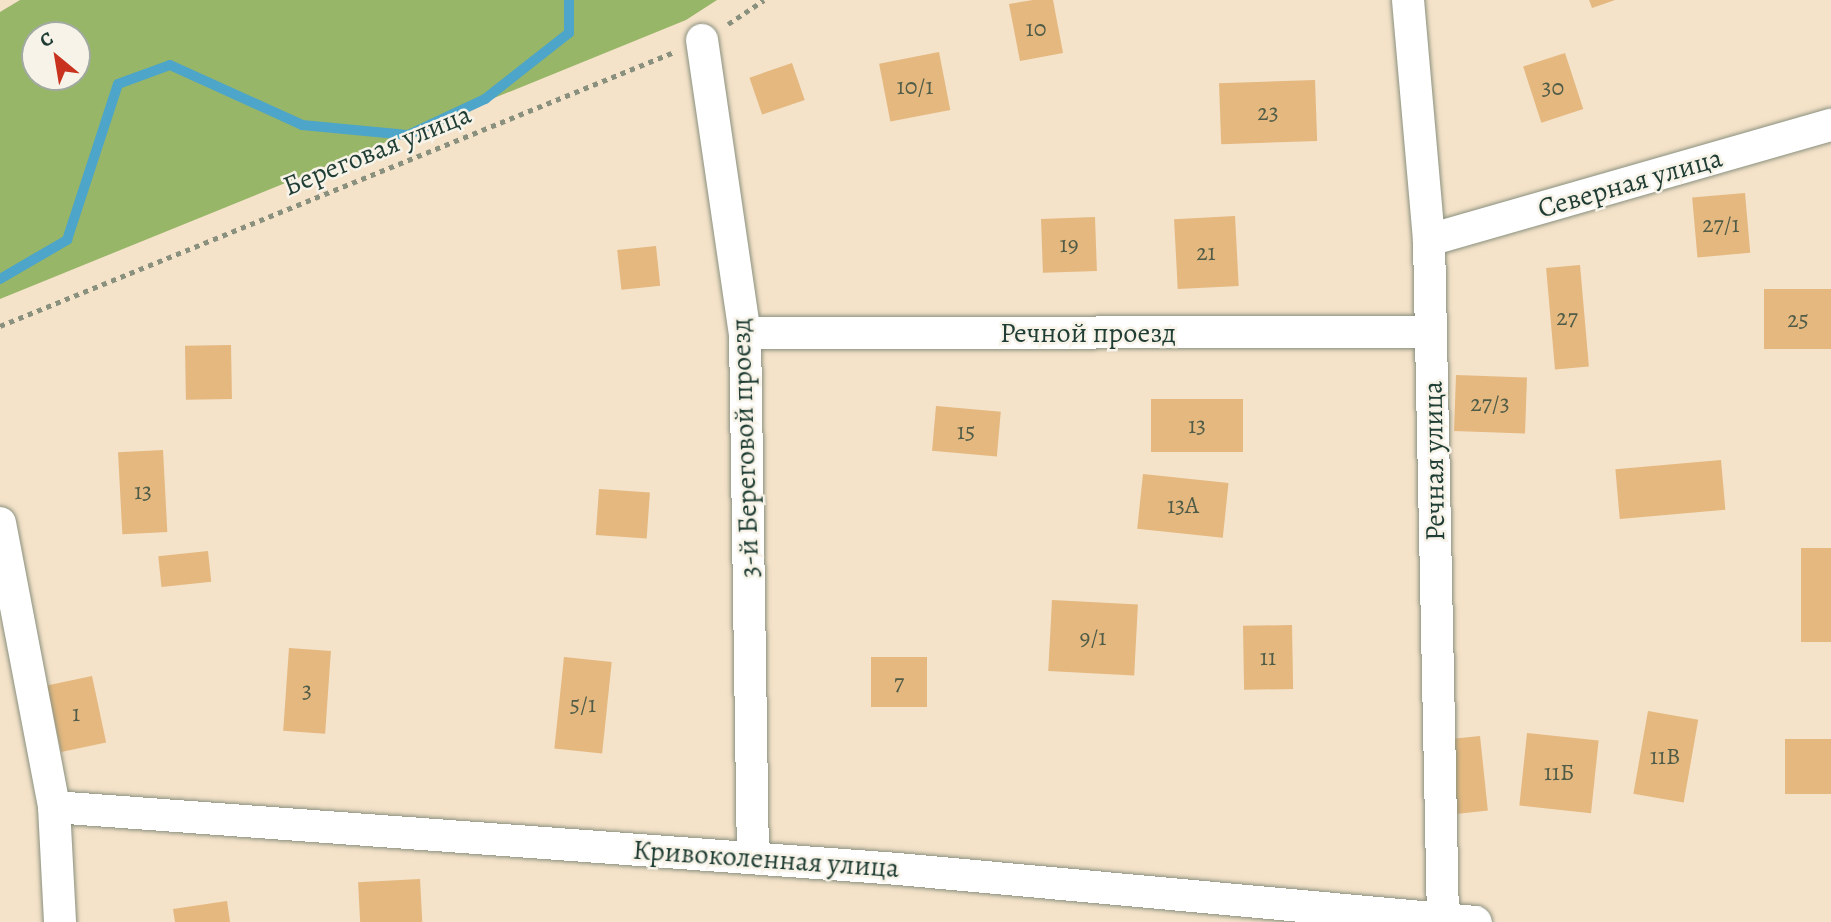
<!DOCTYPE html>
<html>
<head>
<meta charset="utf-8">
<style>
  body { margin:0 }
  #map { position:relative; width:1831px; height:922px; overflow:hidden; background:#f4e2c9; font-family:Alegreya,serif }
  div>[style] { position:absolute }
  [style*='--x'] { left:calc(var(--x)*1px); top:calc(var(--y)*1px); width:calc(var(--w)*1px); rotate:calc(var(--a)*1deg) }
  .forest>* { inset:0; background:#98b668 }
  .stream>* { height:10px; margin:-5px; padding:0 5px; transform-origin:5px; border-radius:5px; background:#4da5ca }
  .building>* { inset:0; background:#e4b87f; transform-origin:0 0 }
  .path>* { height:4.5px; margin-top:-2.25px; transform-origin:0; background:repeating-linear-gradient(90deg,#8a907e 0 5px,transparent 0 10px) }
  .roads { filter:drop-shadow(0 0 2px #8a907e) drop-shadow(0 0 2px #8a907e) }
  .street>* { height:32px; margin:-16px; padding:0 16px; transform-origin:16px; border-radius:16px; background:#fff }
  span { translate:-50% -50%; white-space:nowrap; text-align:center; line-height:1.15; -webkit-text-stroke:5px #f7f3e8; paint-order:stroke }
  .number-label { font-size:24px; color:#505c47 }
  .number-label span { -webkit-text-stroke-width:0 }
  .street-label { font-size:28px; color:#1f3d34 }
  .north { position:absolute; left:21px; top:21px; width:70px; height:70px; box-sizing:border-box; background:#f7f3e8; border:2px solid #a1aaa0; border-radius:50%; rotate:330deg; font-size:19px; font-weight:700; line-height:28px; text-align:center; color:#1f3d34 }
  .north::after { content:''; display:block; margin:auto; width:24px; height:32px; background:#c8321e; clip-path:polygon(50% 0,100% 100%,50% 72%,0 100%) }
</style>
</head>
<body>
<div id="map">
  <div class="forest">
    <i style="clip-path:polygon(evenodd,20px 0,717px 0,686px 20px,0 299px,0 12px,20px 0,35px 35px,77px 35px,77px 77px,35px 77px,35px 35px)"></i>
  </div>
  <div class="stream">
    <i style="--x:0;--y:279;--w:78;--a:-30.2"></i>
    <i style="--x:67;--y:240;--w:164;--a:-71.9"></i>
    <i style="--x:118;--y:84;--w:55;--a:-20.1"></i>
    <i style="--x:170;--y:65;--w:145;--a:24.4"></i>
    <i style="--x:302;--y:125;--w:106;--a:5.4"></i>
    <i style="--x:408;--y:135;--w:85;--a:-25.1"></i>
    <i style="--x:485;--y:99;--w:107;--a:-38.2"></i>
    <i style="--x:569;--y:33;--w:33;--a:-90"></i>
  </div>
  <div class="building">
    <i style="clip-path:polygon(1033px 0,1053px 0,1063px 53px,1020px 61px,1009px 4px)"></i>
    <i style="clip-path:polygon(1589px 0,1615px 0,1592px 8px)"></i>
    <i style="left:939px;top:52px;width:59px;height:61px;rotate:79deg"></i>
    <i style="left:1565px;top:53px;width:59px;height:44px;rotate:72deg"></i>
    <i style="left:792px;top:63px;width:39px;height:45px;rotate:71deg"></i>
    <i style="left:1315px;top:80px;width:61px;height:96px;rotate:88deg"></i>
    <i style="left:1745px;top:193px;width:60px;height:53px;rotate:85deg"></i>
    <i style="left:1235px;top:216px;width:70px;height:61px;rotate:87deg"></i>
    <i style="left:1095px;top:217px;width:54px;height:54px;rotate:88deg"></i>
    <i style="left:656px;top:246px;width:40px;height:39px;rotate:84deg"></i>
    <i style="left:1580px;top:265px;width:102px;height:34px;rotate:85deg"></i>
    <i style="left:1831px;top:289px;width:60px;height:67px;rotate:90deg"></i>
    <i style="left:231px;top:345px;width:54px;height:46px;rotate:89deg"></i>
    <i style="left:1456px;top:375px;width:71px;height:56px;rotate:2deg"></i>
    <i style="left:1151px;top:399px;width:92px;height:53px"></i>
    <i style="left:936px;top:406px;width:65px;height:45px;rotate:5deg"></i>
    <i style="left:163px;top:450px;width:82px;height:45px;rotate:87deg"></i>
    <i style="left:1721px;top:460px;width:50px;height:106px;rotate:85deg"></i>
    <i style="left:1143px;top:474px;width:86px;height:55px;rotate:6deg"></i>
    <i style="left:599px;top:489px;width:51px;height:46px;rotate:4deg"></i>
    <i style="left:1831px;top:548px;width:94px;height:30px;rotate:90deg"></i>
    <i style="left:208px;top:551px;width:31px;height:50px;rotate:84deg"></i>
    <i style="left:1052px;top:600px;width:86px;height:71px;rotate:3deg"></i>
    <i style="left:1292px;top:625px;width:64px;height:49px;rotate:89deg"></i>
    <i style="left:289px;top:648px;width:42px;height:83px;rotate:4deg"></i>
    <i style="left:564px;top:657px;width:48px;height:92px;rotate:6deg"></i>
    <i style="left:927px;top:657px;width:50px;height:56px;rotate:90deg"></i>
    <i style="left:92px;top:676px;width:68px;height:46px;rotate:78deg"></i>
    <i style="left:1648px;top:711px;width:51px;height:84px;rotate:10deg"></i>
    <i style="left:1527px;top:733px;width:72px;height:73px;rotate:6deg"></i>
    <i style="left:1480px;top:736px;width:75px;height:32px;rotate:84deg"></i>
    <i style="left:1831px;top:739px;width:55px;height:46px;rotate:90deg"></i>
    <i style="left:420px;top:879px;width:43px;height:62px;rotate:87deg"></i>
    <i style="clip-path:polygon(227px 901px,230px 922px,175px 922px,173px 909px)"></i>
  </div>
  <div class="path">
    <i style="--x:728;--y:24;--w:43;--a:-33.7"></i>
    <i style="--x:0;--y:326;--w:728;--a:-22.12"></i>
  </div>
  <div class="roads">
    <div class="street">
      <i style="--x:1408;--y:0;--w:241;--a:85"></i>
      <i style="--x:1429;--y:240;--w:682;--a:88.82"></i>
      <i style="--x:702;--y:40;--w:296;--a:81.7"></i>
      <i style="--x:745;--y:333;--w:525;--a:89.13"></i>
      <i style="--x:1429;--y:240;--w:418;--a:-16"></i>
      <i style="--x:745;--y:333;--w:686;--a:-0.08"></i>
      <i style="--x:0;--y:523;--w:289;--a:79.2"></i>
      <i style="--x:54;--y:807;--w:115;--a:87"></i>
      <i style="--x:54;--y:807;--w:846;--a:4.2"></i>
      <i style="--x:898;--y:869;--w:580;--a:5.24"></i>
    </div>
  </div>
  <div class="number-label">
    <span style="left:1036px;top:29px">10</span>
    <span style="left:915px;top:87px">10/1</span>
    <span style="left:1553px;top:88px">30</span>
    <span style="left:1268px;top:113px">23</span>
    <span style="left:1721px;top:225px">27/1</span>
    <span style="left:1069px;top:245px">19</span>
    <span style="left:1206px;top:253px">21</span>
    <span style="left:1567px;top:318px">27</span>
    <span style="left:1798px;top:320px">25</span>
    <span style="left:1490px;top:404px">27/3</span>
    <span style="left:1197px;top:426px">13</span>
    <span style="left:966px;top:432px">15</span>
    <span style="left:143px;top:492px">13</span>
    <span style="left:1183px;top:506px">13А</span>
    <span style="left:1093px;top:638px">9/1</span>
    <span style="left:1268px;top:658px">11</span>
    <span style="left:899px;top:683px">7</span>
    <span style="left:307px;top:691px">3</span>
    <span style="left:583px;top:705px">5/1</span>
    <span style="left:76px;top:714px">1</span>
    <span style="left:1665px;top:757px">11В</span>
    <span style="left:1559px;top:773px">11Б</span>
  </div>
  <div class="street-label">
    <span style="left:377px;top:150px;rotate:-22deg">Береговая улица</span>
    <span style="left:1630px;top:183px;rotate:-16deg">Северная улица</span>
    <span style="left:1088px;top:333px">Речной проезд</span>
    <span style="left:745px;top:448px;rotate:-92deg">3-й Береговой проезд</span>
    <span style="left:1434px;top:461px;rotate:-91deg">Речная улица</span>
    <span style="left:766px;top:859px;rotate:4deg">Кривоколенная улица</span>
  </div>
  <div class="north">С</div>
</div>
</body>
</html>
